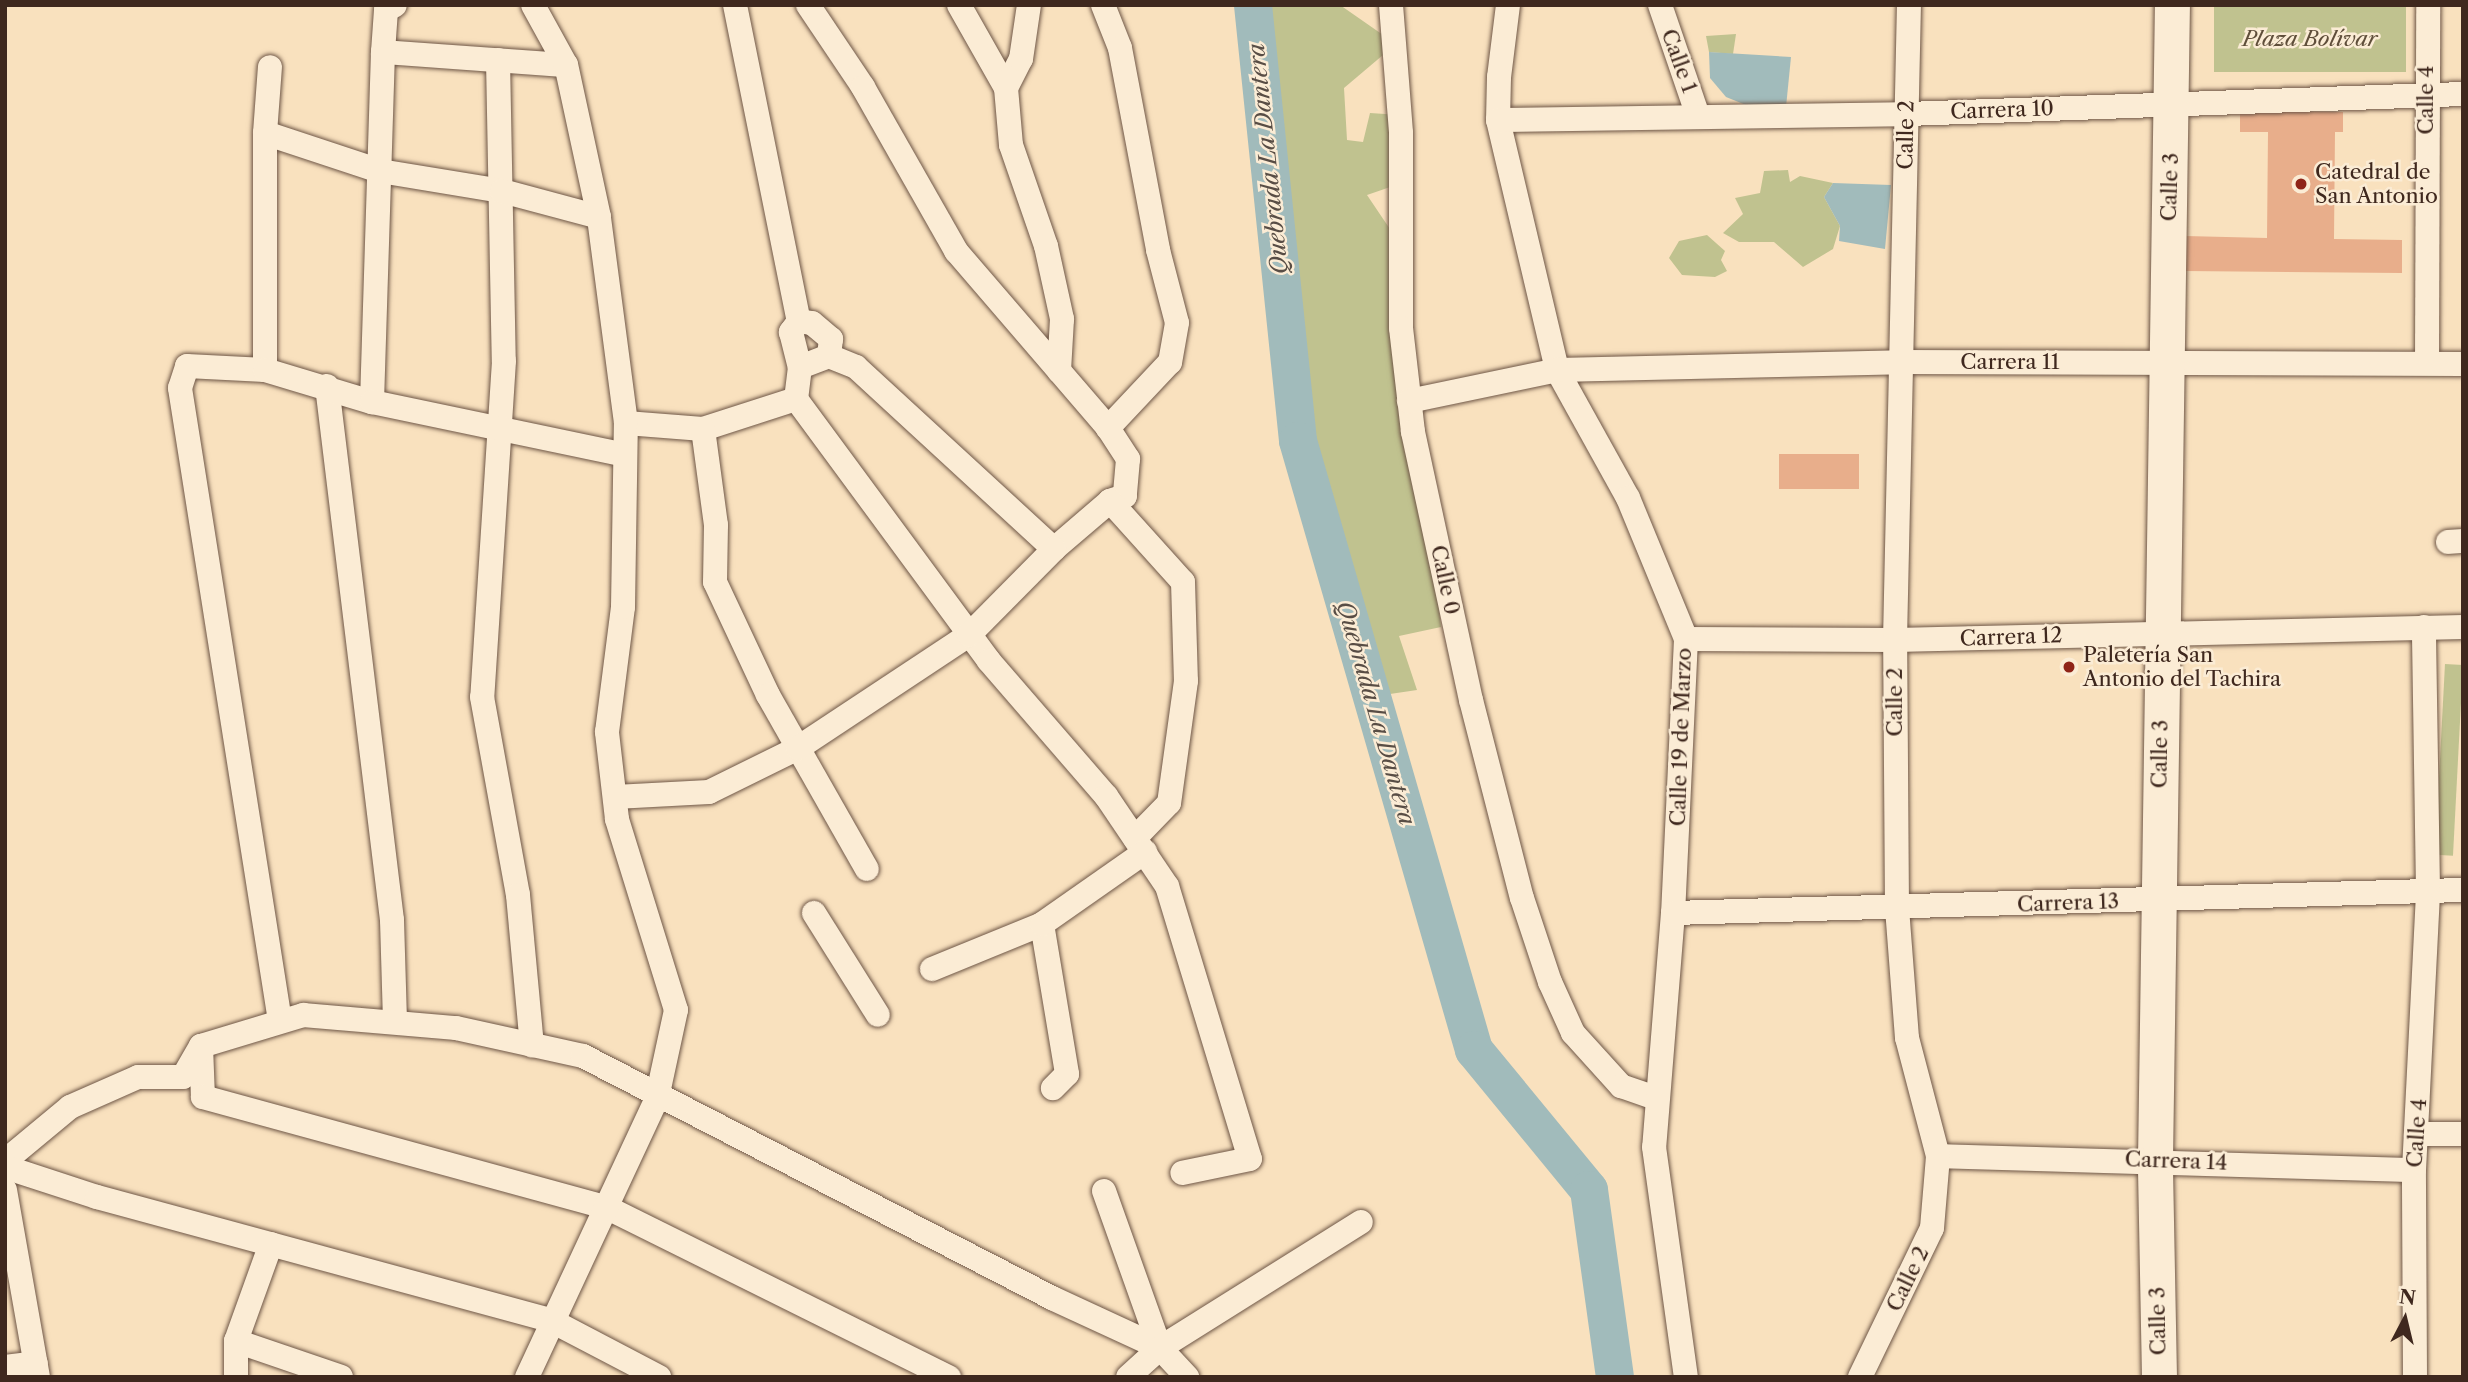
<!DOCTYPE html>
<html>
<head>
<meta charset="utf-8">
<style>
  body { margin:0 }
  #map { position:relative; width:2468px; height:1382px; overflow:hidden; background:#f9e1be; font-family:"Libre Caslon Text",serif }
  div>[style] { position:absolute }
  [style*='--x'] { left:calc(var(--x)*1px); top:calc(var(--y)*1px); width:calc(var(--w)*1px); rotate:calc(var(--a)*1deg) }
  .green>* { inset:0; background:#c0c28f; transform-origin:0 0 }
  .water>* { inset:0; background:#a1bbbb }
  .river>* { height:38px; margin:-19px; padding:0 19px; transform-origin:19px; border-radius:19px; background:#a1bbbb }
  .building>* { inset:0; background:#e8ae8b; transform-origin:0 0 }
  .roads { filter:drop-shadow(0 0 2px #6e5646) drop-shadow(0 0 2px #6e5646) }
  .street>* { height:24px; margin:-12px; padding:0 12px; transform-origin:12px; border-radius:12px; background:#fbecd5 }
  .secondary>* { height:35px; margin:-17.5px; padding:0 17.5px; transform-origin:17.5px; border-radius:17.5px; background:#fbecd5 }
  .dots>* { width:19px; height:19px; translate:-50% -50%; box-sizing:border-box; border:4px solid #fbecd5; border-radius:50% }
  span { translate:-50% -50%; white-space:nowrap; text-align:center; line-height:1.15; -webkit-text-stroke:5px #fbecd5; paint-order:stroke }
  .park-label { font-size:21px; color:#5f4e3a; font-style:italic }
  .street-label { font-size:21px; color:#3f281e }
  .poi-label { font-size:21px; color:#3f281e }
  .left { translate:0 -50%; text-align:left }
  .water-label { font-size:23px; color:#584d45; font-style:italic }
  .frame { position:absolute; inset:0; border:7px solid #3f281e; pointer-events:none }
  .north { position:absolute; left:2370px; top:1284px; width:70px; height:70px; -webkit-text-stroke:5px #fbecd5; paint-order:stroke; rotate:7deg; font-size:19px; font-weight:700; line-height:28px; text-align:center; color:#3f281e }
  .north::after { content:''; display:block; margin:auto; width:24px; height:32px; background:#3f281e; clip-path:polygon(50% 0,100% 100%,50% 72%,0 100%) }
</style>
</head>
<body>
<div id="map">
  <div class="green">
    <i style="clip-path:polygon(1253px 5px,1340px 5px,1396px 44px,1344px 88px,1347px 140px,1363px 142px,1370px 113px,1400px 115px,1399px 184px,1367px 195px,1398px 241px,1441px 627px,1399px 636px,1417px 690px,1390px 694px,1298px 441px)"></i>
    <i style="left:2214px;top:5px;width:192px;height:67px"></i>
    <i style="clip-path:polygon(1736px 34px,1733px 54px,1709px 52px,1706px 36px)"></i>
    <i style="clip-path:polygon(1788px 170px,1790px 182px,1800px 176px,1833px 183px,1824px 197px,1840px 226px,1833px 249px,1803px 267px,1774px 242px,1739px 242px,1723px 233px,1743px 214px,1735px 198px,1760px 193px,1764px 171px)"></i>
    <i style="clip-path:polygon(1707px 235px,1725px 251px,1721px 260px,1727px 271px,1715px 277px,1682px 275px,1669px 258px,1679px 241px)"></i>
    <i style="left:2445px;top:664px;width:18px;height:191px;rotate:3deg"></i>
  </div>
  <div class="water">
    <i style="clip-path:polygon(1709px 52px,1791px 57px,1786px 107px,1746px 105px,1726px 97px,1710px 78px)"></i>
    <i style="clip-path:polygon(1833px 183px,1891px 185px,1885px 249px,1839px 241px,1840px 226px,1824px 197px)"></i>
  </div>
  <div class="river">
    <i style="--x:1253;--y:5;--w:438;--a:84.1"></i>
    <i style="--x:1298;--y:441;--w:634;--a:73.88"></i>
    <i style="--x:1474;--y:1050;--w:181;--a:50.6"></i>
    <i style="--x:1589;--y:1190;--w:189;--a:82.1"></i>
  </div>
  <div class="building">
    <i style="clip-path:polygon(2240px 111px,2343px 112px,2343px 132px,2335px 132px,2334px 239px,2402px 240px,2402px 273px,2185px 271px,2185px 236px,2267px 238px,2268px 132px,2240px 132px)"></i>
    <i style="left:1779px;top:454px;width:80px;height:35px"></i>
  </div>
  <div class="roads">
    <div class="street">
      <i style="--x:735;--y:5;--w:322;--a:78.6"></i>
      <i style="--x:799;--y:321;--w:14;--a:126"></i>
      <i style="--x:791;--y:332;--w:36;--a:76"></i>
      <i style="--x:808;--y:5;--w:99;--a:56.1"></i>
      <i style="--x:863;--y:87;--w:189;--a:60.4"></i>
      <i style="--x:956;--y:251;--w:233;--a:49.3"></i>
      <i style="--x:1108;--y:428;--w:37;--a:57"></i>
      <i style="--x:1128;--y:459;--w:37;--a:95"></i>
      <i style="--x:1125;--y:496;--w:16;--a:162"></i>
      <i style="--x:959;--y:5;--w:95;--a:60.5"></i>
      <i style="--x:1006;--y:88;--w:57;--a:85"></i>
      <i style="--x:1011;--y:145;--w:107;--a:70.9"></i>
      <i style="--x:1046;--y:246;--w:75;--a:77.6"></i>
      <i style="--x:1062;--y:319;--w:52;--a:93.3"></i>
      <i style="--x:1103;--y:5;--w:46;--a:68.4"></i>
      <i style="--x:1120;--y:48;--w:206;--a:79.3"></i>
      <i style="--x:1158;--y:250;--w:75;--a:75.4"></i>
      <i style="--x:1177;--y:323;--w:40;--a:100"></i>
      <i style="--x:1170;--y:362;--w:91;--a:133.2"></i>
      <i style="--x:1391;--y:5;--w:128;--a:85.5"></i>
      <i style="--x:1401;--y:133;--w:195;--a:90"></i>
      <i style="--x:1401;--y:328;--w:105;--a:83.4"></i>
      <i style="--x:1413;--y:432;--w:274;--a:77.8"></i>
      <i style="--x:1471;--y:700;--w:204;--a:75.6"></i>
      <i style="--x:1522;--y:898;--w:89;--a:71.6"></i>
      <i style="--x:1550;--y:982;--w:56;--a:65.7"></i>
      <i style="--x:1573;--y:1033;--w:72;--a:47.8"></i>
      <i style="--x:1621;--y:1086;--w:37;--a:19"></i>
      <i style="--x:1508;--y:5;--w:73;--a:97.1"></i>
      <i style="--x:1499;--y:77;--w:43;--a:91.3"></i>
      <i style="--x:1498;--y:120;--w:257;--a:76.7"></i>
      <i style="--x:1557;--y:370;--w:146;--a:61"></i>
      <i style="--x:1628;--y:498;--w:152;--a:67.6"></i>
      <i style="--x:1686;--y:639;--w:274;--a:92.7"></i>
      <i style="--x:1673;--y:913;--w:235;--a:94.6"></i>
      <i style="--x:1654;--y:1147;--w:232;--a:82.1"></i>
      <i style="--x:1660;--y:5;--w:117;--a:71.1"></i>
      <i style="--x:383;--y:52;--w:183;--a:4.1"></i>
      <i style="--x:498;--y:60;--w:301;--a:88.9"></i>
      <i style="--x:504;--y:361;--w:337;--a:93.7"></i>
      <i style="--x:482;--y:697;--w:201;--a:79.7"></i>
      <i style="--x:518;--y:895;--w:151;--a:84.7"></i>
      <i style="--x:1006;--y:88;--w:33;--a:-63"></i>
      <i style="--x:1021;--y:59;--w:55;--a:-81.6"></i>
      <i style="--x:1498;--y:120;--w:409;--a:-0.8"></i>
      <i style="--x:1907;--y:114;--w:556;--a:-2.06"></i>
      <i style="--x:265;--y:133;--w:121;--a:18.3"></i>
      <i style="--x:380;--y:171;--w:124;--a:9.3"></i>
      <i style="--x:502;--y:191;--w:100;--a:15"></i>
      <i style="--x:799;--y:321;--w:13;--a:9"></i>
      <i style="--x:812;--y:323;--w:25;--a:40"></i>
      <i style="--x:831;--y:339;--w:17;--a:97"></i>
      <i style="--x:829;--y:356;--w:31;--a:159"></i>
      <i style="--x:800;--y:367;--w:32;--a:97"></i>
      <i style="--x:796;--y:399;--w:325;--a:53.6"></i>
      <i style="--x:989;--y:661;--w:179;--a:49.1"></i>
      <i style="--x:1106;--y:796;--w:109;--a:55.9"></i>
      <i style="--x:1167;--y:886;--w:285;--a:73.1"></i>
      <i style="--x:1250;--y:1159;--w:69;--a:168.4"></i>
      <i style="--x:829;--y:356;--w:29;--a:22"></i>
      <i style="--x:856;--y:367;--w:269;--a:42.6"></i>
      <i style="--x:1054;--y:549;--w:74;--a:-40.6"></i>
      <i style="--x:1110;--y:501;--w:109;--a:48"></i>
      <i style="--x:1183;--y:582;--w:99;--a:88.3"></i>
      <i style="--x:1186;--y:681;--w:123;--a:97.9"></i>
      <i style="--x:1169;--y:803;--w:49;--a:134.2"></i>
      <i style="--x:2427;--y:363;--w:358;--a:-89.8"></i>
      <i style="--x:265;--y:370;--w:237;--a:-90"></i>
      <i style="--x:265;--y:133;--w:66;--a:-85.7"></i>
      <i style="--x:327;--y:386;--w:538;--a:83.06"></i>
      <i style="--x:392;--y:920;--w:102;--a:88.3"></i>
      <i style="--x:1409;--y:401;--w:151;--a:-11.8"></i>
      <i style="--x:1557;--y:370;--w:344;--a:-1.3"></i>
      <i style="--x:1901;--y:362;--w:562;--a:0.2"></i>
      <i style="--x:372;--y:402;--w:350;--a:-88.2"></i>
      <i style="--x:383;--y:52;--w:42;--a:-85.9"></i>
      <i style="--x:386;--y:10;--w:10;--a:-29"></i>
      <i style="--x:626;--y:423;--w:77;--a:4.5"></i>
      <i style="--x:703;--y:429;--w:98;--a:-17.9"></i>
      <i style="--x:703;--y:429;--w:97;--a:82.3"></i>
      <i style="--x:716;--y:525;--w:57;--a:91"></i>
      <i style="--x:715;--y:582;--w:125;--a:64.9"></i>
      <i style="--x:768;--y:695;--w:200;--a:60.4"></i>
      <i style="--x:2448;--y:542;--w:15;--a:-4"></i>
      <i style="--x:1686;--y:639;--w:209;--a:0.3"></i>
      <i style="--x:1895;--y:640;--w:568;--a:-1.31"></i>
      <i style="--x:615;--y:797;--w:94;--a:-3"></i>
      <i style="--x:709;--y:792;--w:99;--a:-26.3"></i>
      <i style="--x:798;--y:748;--w:205;--a:-33.5"></i>
      <i style="--x:969;--y:635;--w:121;--a:-45.3"></i>
      <i style="--x:814;--y:913;--w:120;--a:57.9"></i>
      <i style="--x:1673;--y:913;--w:790;--a:-1.67"></i>
      <i style="--x:1042;--y:924;--w:152;--a:80.5"></i>
      <i style="--x:1067;--y:1074;--w:20;--a:135"></i>
      <i style="--x:932;--y:969;--w:119;--a:-22.2"></i>
      <i style="--x:1042;--y:924;--w:126;--a:-35"></i>
      <i style="--x:280;--y:1021;--w:641;--a:-98.98"></i>
      <i style="--x:180;--y:388;--w:23;--a:-72"></i>
      <i style="--x:187;--y:366;--w:78;--a:2.9"></i>
      <i style="--x:265;--y:370;--w:112;--a:16.7"></i>
      <i style="--x:372;--y:402;--w:258;--a:11.8"></i>
      <i style="--x:201;--y:1046;--w:51;--a:87.8"></i>
      <i style="--x:203;--y:1097;--w:418;--a:15.3"></i>
      <i style="--x:606;--y:1207;--w:383;--a:26.4"></i>
      <i style="--x:2418;--y:1134;--w:45;--a:0"></i>
      <i style="--x:1938;--y:1156;--w:476;--a:1.7"></i>
      <i style="--x:5;--y:1161;--w:85;--a:-39.7"></i>
      <i style="--x:70;--y:1107;--w:74;--a:-23.8"></i>
      <i style="--x:138;--y:1077;--w:45;--a:0"></i>
      <i style="--x:183;--y:1077;--w:36;--a:-60"></i>
      <i style="--x:201;--y:1046;--w:107;--a:-16.9"></i>
      <i style="--x:303;--y:1015;--w:154;--a:4.9"></i>
      <i style="--x:456;--y:1028;--w:130;--a:12.4"></i>
      <i style="--x:583;--y:1056;--w:528;--a:27.29"></i>
      <i style="--x:1052;--y:1298;--w:119;--a:24.8"></i>
      <i style="--x:1160;--y:1348;--w:43;--a:137.8"></i>
      <i style="--x:5;--y:1167;--w:97;--a:18.1"></i>
      <i style="--x:97;--y:1197;--w:472;--a:15.2"></i>
      <i style="--x:552;--y:1321;--w:121;--a:27.6"></i>
      <i style="--x:5;--y:1190;--w:190;--a:80"></i>
      <i style="--x:1104;--y:1191;--w:167;--a:70.4"></i>
      <i style="--x:1160;--y:1348;--w:40;--a:47"></i>
      <i style="--x:236;--y:1341;--w:111;--a:18.9"></i>
      <i style="--x:1160;--y:1348;--w:237;--a:-32.1"></i>
      <i style="--x:5;--y:1367;--w:31;--a:-7"></i>
      <i style="--x:236;--y:1377;--w:36;--a:-90"></i>
      <i style="--x:236;--y:1341;--w:103;--a:-70.2"></i>
      <i style="--x:527;--y:1377;--w:308;--a:-65"></i>
      <i style="--x:657;--y:1098;--w:90;--a:-77.8"></i>
      <i style="--x:676;--y:1010;--w:200;--a:-107.2"></i>
      <i style="--x:617;--y:819;--w:88;--a:-96.6"></i>
      <i style="--x:607;--y:732;--w:126;--a:-82.7"></i>
      <i style="--x:623;--y:607;--w:184;--a:-89.1"></i>
      <i style="--x:626;--y:423;--w:208;--a:-97.5"></i>
      <i style="--x:599;--y:217;--w:156;--a:-102.2"></i>
      <i style="--x:566;--y:65;--w:68;--a:-118.8"></i>
      <i style="--x:1860;--y:1377;--w:165;--a:-64.2"></i>
      <i style="--x:1932;--y:1228;--w:72;--a:-85.2"></i>
      <i style="--x:1938;--y:1156;--w:122;--a:-104.7"></i>
      <i style="--x:1907;--y:1038;--w:129;--a:-94.4"></i>
      <i style="--x:1897;--y:909;--w:269;--a:-90.4"></i>
      <i style="--x:1895;--y:640;--w:635;--a:-88.74"></i>
      <i style="--x:2415;--y:1377;--w:207;--a:-90.3"></i>
      <i style="--x:2414;--y:1170;--w:280;--a:-87.1"></i>
      <i style="--x:2428;--y:890;--w:263;--a:-90.9"></i>
    </div>
    <div class="secondary">
      <i style="--x:2159;--y:1377;--w:217;--a:-91.1"></i>
      <i style="--x:2155;--y:1160;--w:1155;--a:-89.16"></i>
    </div>
  </div>
  <div class="dots">
    <i style="left:2301px;top:184px;background:#8f2418"></i>
    <i style="left:2069px;top:667px;background:#8f2418"></i>
  </div>
  <div class="park-label">
    <span style="left:2310px;top:39px">Plaza Bolívar</span>
  </div>
  <div class="street-label">
    <span style="left:1679px;top:61px;rotate:70deg">Calle 1</span>
    <span style="left:2426px;top:100px;rotate:-90deg">Calle 4</span>
    <span style="left:2002px;top:110px;rotate:-2deg">Carrera 10</span>
    <span style="left:1906px;top:135px;rotate:-89deg">Calle 2</span>
    <span style="left:2170px;top:187px;rotate:-88deg">Calle 3</span>
    <span style="left:2010px;top:362px">Carrera 11</span>
    <span style="left:1445px;top:580px;rotate:78deg">Calle 0</span>
    <span style="left:2011px;top:637px;rotate:-2deg">Carrera 12</span>
    <span style="left:1895px;top:702px;rotate:-90deg">Calle 2</span>
    <span style="left:1681px;top:737px;rotate:-88deg">Calle 19 de Marzo</span>
    <span style="left:2160px;top:754px;rotate:-89deg">Calle 3</span>
    <span style="left:2068px;top:903px;rotate:-2deg">Carrera 13</span>
    <span style="left:2417px;top:1133px;rotate:-86deg">Calle 4</span>
    <span style="left:2176px;top:1161px;rotate:2deg">Carrera 14</span>
    <span style="left:1908px;top:1279px;rotate:-64deg">Calle 2</span>
    <span style="left:2158px;top:1321px;rotate:-91deg">Calle 3</span>
  </div>
  <div class="poi-label">
    <span class="left" style="left:2315px;top:184px">Catedral de<br>San Antonio</span>
    <span class="left" style="left:2083px;top:667px">Paletería San<br>Antonio del Tachira</span>
  </div>
  <div class="water-label">
    <span style="left:1268px;top:159px;rotate:-96deg">Quebrada La Dantera</span>
    <span style="left:1376px;top:713px;rotate:74deg">Quebrada La Dantera</span>
  </div>
  <div class="frame"></div>
  <div class="north">N</div>
</div>
</body>
</html>
